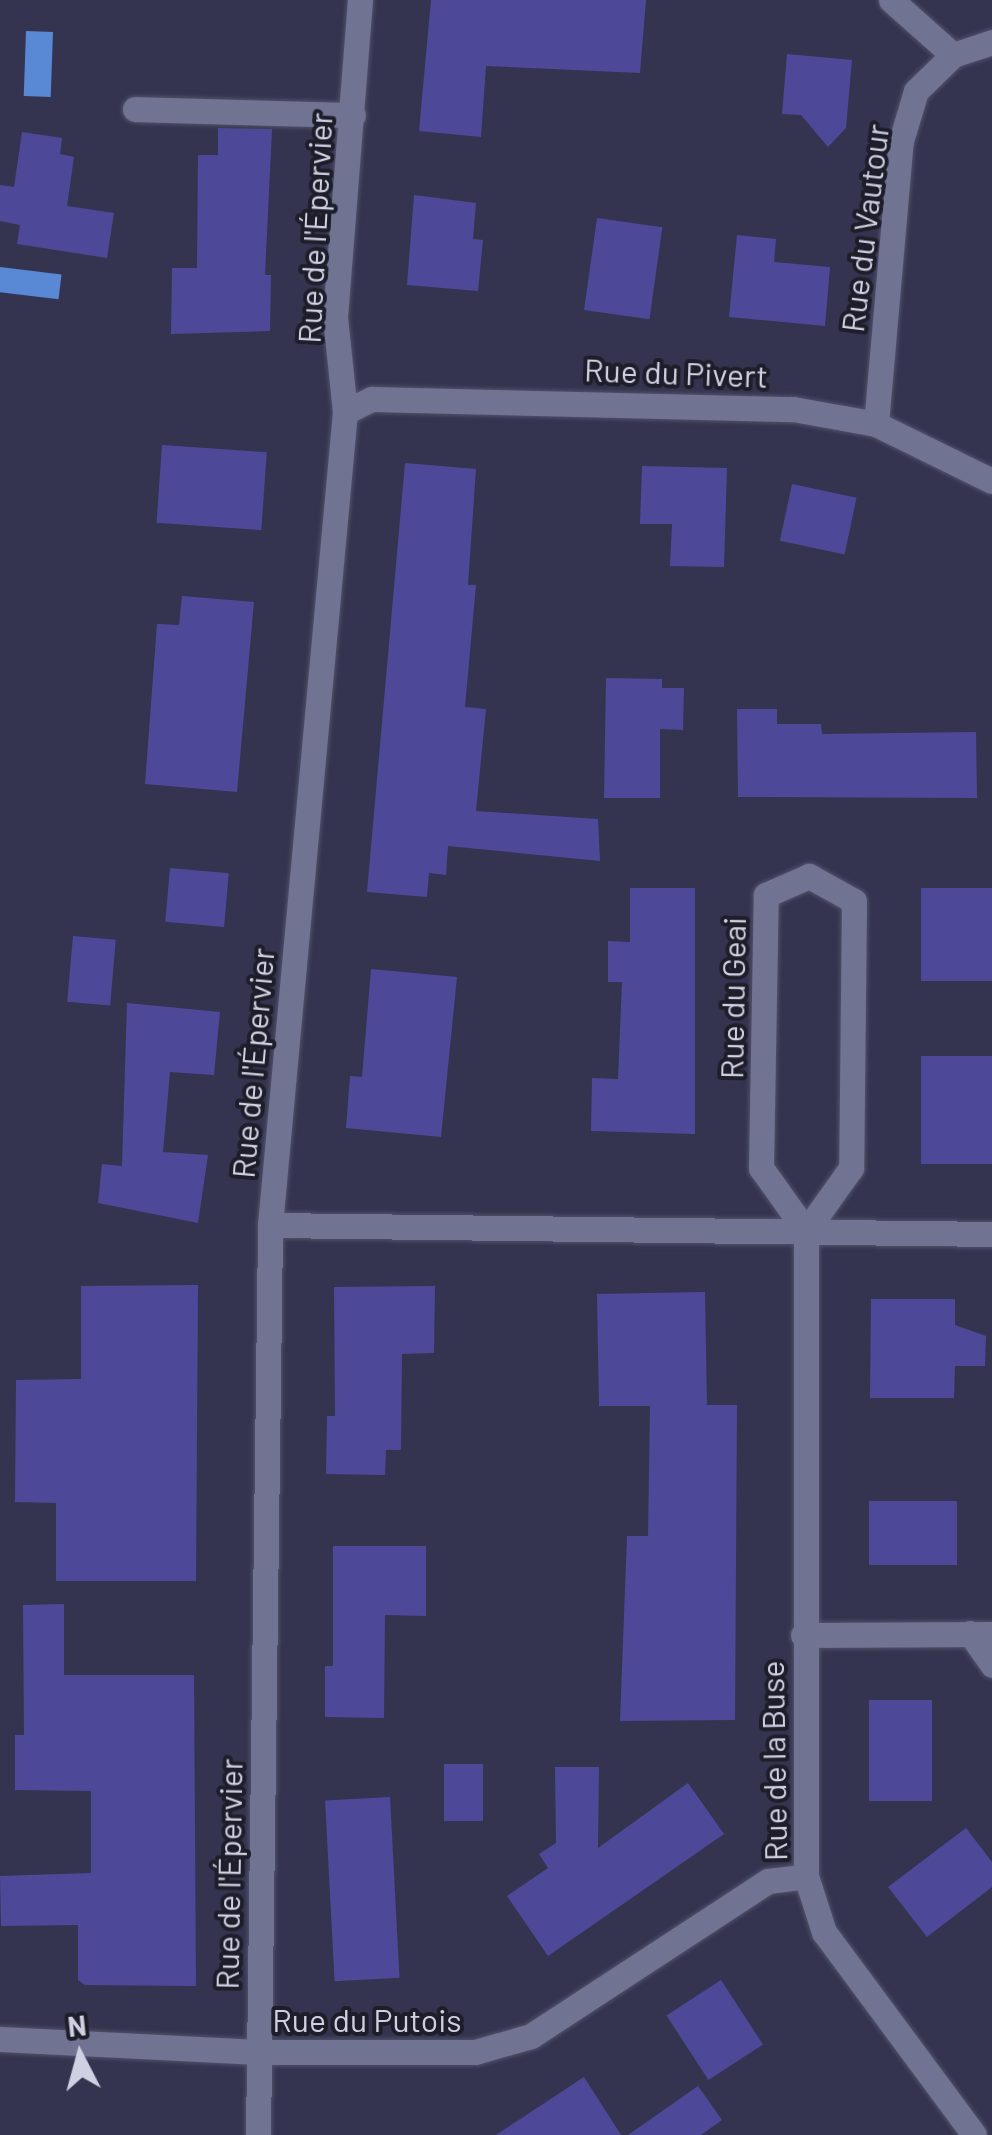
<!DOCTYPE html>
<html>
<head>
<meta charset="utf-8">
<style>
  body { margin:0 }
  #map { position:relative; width:992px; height:2135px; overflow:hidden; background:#343450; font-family:Barlow,sans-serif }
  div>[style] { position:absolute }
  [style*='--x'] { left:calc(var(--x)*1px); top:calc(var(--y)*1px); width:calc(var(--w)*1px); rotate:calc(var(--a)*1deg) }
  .water>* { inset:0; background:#5989d5; transform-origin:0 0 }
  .building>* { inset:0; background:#4d4998; transform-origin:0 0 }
  .roads { filter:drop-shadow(0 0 2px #525169) drop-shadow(0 0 2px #525169) }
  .minor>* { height:25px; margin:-12.5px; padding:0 12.5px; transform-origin:12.5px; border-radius:12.5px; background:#717393 }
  span { translate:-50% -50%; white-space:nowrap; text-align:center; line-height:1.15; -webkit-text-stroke:8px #1d1e2a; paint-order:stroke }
  .street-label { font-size:32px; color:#cfd0e2 }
  .north { position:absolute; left:30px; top:2005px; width:100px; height:100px; -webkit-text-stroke:8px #1d1e2a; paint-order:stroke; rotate:354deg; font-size:28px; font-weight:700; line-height:40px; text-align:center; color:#cfd0e2 }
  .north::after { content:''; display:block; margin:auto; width:35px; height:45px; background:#cfd0e2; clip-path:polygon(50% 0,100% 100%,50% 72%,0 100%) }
</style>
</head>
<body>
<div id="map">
  <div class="water">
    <i style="left:26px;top:31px;width:27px;height:65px;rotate:2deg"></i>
    <i style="left:0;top:267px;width:62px;height:25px;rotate:7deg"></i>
  </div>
  <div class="building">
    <i style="clip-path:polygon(431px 0,646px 0,640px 73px,486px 66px,481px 137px,419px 131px)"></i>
    <i style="clip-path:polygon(787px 54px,852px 60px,846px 128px,828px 147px,801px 115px,782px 114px)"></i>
    <i style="clip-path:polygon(218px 128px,272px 129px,265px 275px,271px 275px,270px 331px,171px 334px,172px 268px,197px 268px,198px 155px,218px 155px)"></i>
    <i style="clip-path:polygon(22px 132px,62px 138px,60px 154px,74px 157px,67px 206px,114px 213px,107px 258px,17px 244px,20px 225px,0 221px,0 185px,14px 187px)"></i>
    <i style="clip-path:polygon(414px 195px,476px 203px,473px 239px,483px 240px,478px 291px,407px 285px)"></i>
    <i style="left:597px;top:218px;width:66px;height:93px;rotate:8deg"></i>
    <i style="clip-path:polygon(737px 235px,776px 239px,774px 262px,830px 267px,825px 326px,729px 317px)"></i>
    <i style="left:162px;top:445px;width:105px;height:78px;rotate:4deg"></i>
    <i style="clip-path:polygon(405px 463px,476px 469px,468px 585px,476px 585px,465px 707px,486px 709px,476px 811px,598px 819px,600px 861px,448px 846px,446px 875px,429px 873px,427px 897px,367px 892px)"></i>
    <i style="clip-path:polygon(642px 466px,727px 468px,724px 567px,670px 566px,672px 524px,640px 524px)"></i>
    <i style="left:792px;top:484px;width:66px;height:58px;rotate:12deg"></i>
    <i style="clip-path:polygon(182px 596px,254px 602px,237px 792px,145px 784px,157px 624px,179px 625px)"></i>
    <i style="clip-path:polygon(606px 678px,662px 679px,662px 688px,684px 688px,683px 730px,660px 729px,660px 798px,604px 798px)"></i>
    <i style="clip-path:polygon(737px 709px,777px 709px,777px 724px,821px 724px,822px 734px,976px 732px,977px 798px,738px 797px)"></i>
    <i style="left:170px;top:868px;width:59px;height:54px;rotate:5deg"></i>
    <i style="clip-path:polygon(630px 888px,695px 888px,695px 1134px,591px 1131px,592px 1078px,618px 1079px,622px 982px,608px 982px,608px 941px,630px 942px)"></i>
    <i style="left:921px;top:888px;width:71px;height:93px"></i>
    <i style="left:73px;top:936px;width:43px;height:66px;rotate:5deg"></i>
    <i style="clip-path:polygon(371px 969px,457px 977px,441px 1137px,346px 1128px,350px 1076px,362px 1077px)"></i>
    <i style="clip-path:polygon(127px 1003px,220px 1012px,214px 1075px,170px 1072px,163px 1152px,208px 1155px,198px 1223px,98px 1203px,102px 1164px,122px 1166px)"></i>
    <i style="left:992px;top:1056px;width:108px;height:71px;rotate:90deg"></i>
    <i style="clip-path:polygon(198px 1285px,196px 1581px,56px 1581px,56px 1503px,15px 1502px,16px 1380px,81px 1379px,81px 1286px)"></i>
    <i style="clip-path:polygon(435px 1286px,434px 1353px,402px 1354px,401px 1450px,386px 1450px,385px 1475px,326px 1474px,327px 1416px,335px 1416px,334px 1287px)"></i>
    <i style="clip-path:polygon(705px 1292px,707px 1405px,737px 1405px,735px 1720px,620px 1721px,627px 1536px,648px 1536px,650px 1406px,599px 1406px,597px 1294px)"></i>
    <i style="clip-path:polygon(871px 1299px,955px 1299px,955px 1325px,986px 1336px,985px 1366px,955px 1366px,954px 1398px,870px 1398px)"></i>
    <i style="left:869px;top:1501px;width:88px;height:64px"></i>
    <i style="clip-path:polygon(333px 1546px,426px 1546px,426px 1616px,385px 1615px,384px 1718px,325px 1717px,325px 1666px,333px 1666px)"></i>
    <i style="clip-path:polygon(64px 1604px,64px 1675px,194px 1675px,196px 1986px,85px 1985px,78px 1980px,78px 1925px,1px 1926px,0 1876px,91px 1873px,91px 1791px,15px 1790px,15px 1735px,24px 1735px,23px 1605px)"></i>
    <i style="left:869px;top:1700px;width:63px;height:101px"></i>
    <i style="left:444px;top:1764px;width:39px;height:57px"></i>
    <i style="clip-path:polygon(555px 1767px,599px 1767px,598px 1848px,688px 1783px,724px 1834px,548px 1956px,507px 1896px,548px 1868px,539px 1854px,556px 1843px)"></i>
    <i style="left:390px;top:1797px;width:181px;height:65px;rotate:87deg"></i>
    <i style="clip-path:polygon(966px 1828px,992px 1862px,992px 1887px,927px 1937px,888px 1887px)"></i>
    <i style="left:721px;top:1980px;width:77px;height:65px;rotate:57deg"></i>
    <i style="clip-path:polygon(584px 2077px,621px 2135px,496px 2135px)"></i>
    <i style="clip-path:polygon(698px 2086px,722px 2120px,701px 2135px,628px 2135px)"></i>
  </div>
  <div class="roads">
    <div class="minor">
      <i style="--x:891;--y:0;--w:83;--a:41.6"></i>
      <i style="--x:135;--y:109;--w:218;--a:1.6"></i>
      <i style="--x:345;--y:412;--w:30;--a:-26"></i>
      <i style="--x:372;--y:399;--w:421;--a:1.4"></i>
      <i style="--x:793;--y:409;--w:84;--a:10.2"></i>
      <i style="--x:876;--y:424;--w:129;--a:26.2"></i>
      <i style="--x:876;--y:424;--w:284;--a:-85"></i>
      <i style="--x:901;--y:141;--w:52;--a:-73.3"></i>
      <i style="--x:916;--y:91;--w:52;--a:-44.2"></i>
      <i style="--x:953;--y:55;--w:41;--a:-18.4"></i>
      <i style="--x:809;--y:876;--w:51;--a:29.1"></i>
      <i style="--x:854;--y:901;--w:267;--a:90.6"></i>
      <i style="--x:851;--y:1168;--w:77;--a:125.5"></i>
      <i style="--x:806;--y:1231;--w:77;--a:-125.5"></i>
      <i style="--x:761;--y:1168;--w:273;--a:-89"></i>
      <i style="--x:766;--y:895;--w:47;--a:-23.8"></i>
      <i style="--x:270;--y:1225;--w:722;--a:0.71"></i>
      <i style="--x:806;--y:1231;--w:645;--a:90"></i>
      <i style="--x:806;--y:1876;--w:59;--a:72.2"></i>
      <i style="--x:824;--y:1932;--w:252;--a:53.5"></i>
      <i style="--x:970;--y:1633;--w:39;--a:55"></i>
      <i style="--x:803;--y:1635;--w:189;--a:-0.3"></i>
      <i style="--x:0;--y:2039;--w:259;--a:2.9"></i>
      <i style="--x:259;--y:2052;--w:216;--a:0"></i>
      <i style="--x:475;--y:2052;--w:58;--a:-15.9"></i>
      <i style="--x:531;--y:2036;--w:283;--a:-33.2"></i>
      <i style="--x:768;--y:1881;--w:38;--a:-7"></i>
      <i style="--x:258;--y:2135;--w:910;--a:-89.24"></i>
      <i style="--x:270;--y:1225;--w:816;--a:-84.73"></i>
      <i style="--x:345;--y:412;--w:96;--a:-96"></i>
      <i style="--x:335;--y:317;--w:318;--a:-85.5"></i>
    </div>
  </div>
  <div class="street-label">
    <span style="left:314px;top:228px;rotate:-87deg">Rue de l'Épervier</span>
    <span style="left:864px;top:228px;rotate:-83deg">Rue du Vautour</span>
    <span style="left:676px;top:372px;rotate:2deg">Rue du Pivert</span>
    <span style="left:732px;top:998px;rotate:-89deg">Rue du Geai</span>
    <span style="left:252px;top:1063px;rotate:-85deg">Rue de l'Épervier</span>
    <span style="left:773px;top:1761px;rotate:-91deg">Rue de la Buse</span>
    <span style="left:228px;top:1874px;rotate:-89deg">Rue de l'Épervier</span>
    <span style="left:367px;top:2019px">Rue du Putois</span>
  </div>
  <div class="north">N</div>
</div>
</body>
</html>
